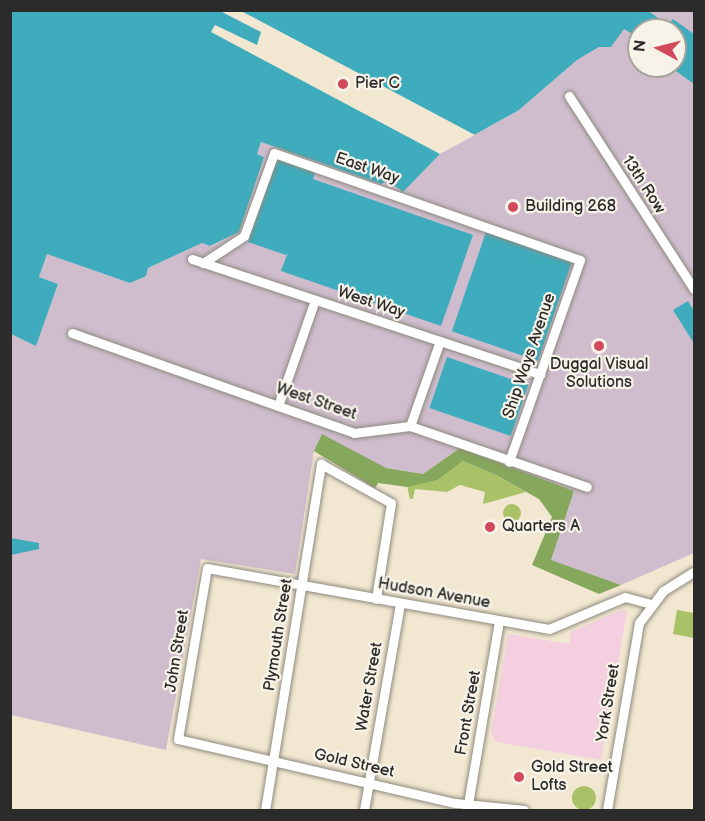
<!DOCTYPE html>
<html>
<head>
<meta charset="utf-8">
<style>
  body { margin:0 }
  #map { position:relative; width:705px; height:821px; overflow:hidden; background:#f2e8d1; font-family:"Balsamiq Sans",sans-serif }
  div>[style] { position:absolute }
  [style*='--x'] { left:calc(var(--x)*1px); top:calc(var(--y)*1px); width:calc(var(--w)*1px); rotate:calc(var(--a)*1deg) }
  .built>* { inset:0; background:#f3cfdf }
  .industrial>* { inset:0; background:#cfbdce }
  .green>* { inset:0; background:#a9c267 }
  .round { border-radius:50% }
  .forest>* { inset:0; background:#86a85c }
  .water>* { inset:0; background:#3facbd; transform-origin:0 0 }
  .pier>* { inset:0; background:#f2e8d1 }
  .roads { filter:drop-shadow(0 0 2px #8e8a7e) drop-shadow(0 0 2px #8e8a7e) }
  .minor>* { height:9px; margin:-4.5px; padding:0 4.5px; transform-origin:4.5px; border-radius:4.5px; background:#fff }
  .dots>* { width:16px; height:16px; translate:-50% -50%; box-sizing:border-box; border:3px solid #f7f3e8; border-radius:50% }
  span { translate:-50% -50%; white-space:nowrap; text-align:center; line-height:1.15; -webkit-text-stroke:4.5px #f7f3e8; paint-order:stroke }
  .poi-label { font-size:16px; color:#2b2b2b }
  .left { translate:0 -50%; text-align:left }
  .street-label { font-size:16px; color:#2b2b2b }
  .frame { position:absolute; inset:0; border:12px solid #2b2b2b; pointer-events:none }
  .north { position:absolute; left:627px; top:18px; width:60px; height:60px; box-sizing:border-box; background:#f7f3e8; border:2px solid #a5a39c; border-radius:50%; rotate:277deg; font-size:16px; font-weight:700; line-height:24px; text-align:center; color:#2b2b2b }
  .north::after { content:''; display:block; margin:auto; width:21px; height:27px; background:#d1495b; clip-path:polygon(50% 0,100% 100%,50% 72%,0 100%) }
</style>
</head>
<body>
<div id="map">
  <div class="built">
    <i style="clip-path:polygon(621px 610px,627px 611px,601px 760px,497px 742px,491px 734px,508px 634px,569px 644px,571px 632px)"></i>
  </div>
  <div class="industrial">
    <i style="clip-path:polygon(evenodd,637px 11px,694px 11px,694px 553px,621px 585px,550px 560px,574px 491px,460px 448px,423px 474px,386px 468px,375px 488px,314px 451px,295px 574px,201px 559px,166px 750px,11px 715px,11px 334px,36px 345px,58px 284px,39px 277px,47px 253px,130px 283px,148px 268px,202px 243px,211px 246px,239px 232px,264px 157px,257px 154px,261px 142px,381px 184px,388px 180px,403px 192px,440px 154px,519px 110px,577px 60px,599px 47px,637px 11px,639px 30px,675px 30px,675px 66px,639px 66px,639px 30px)"></i>
  </div>
  <div class="green">
    <i style="clip-path:polygon(463px 461px,496px 475px,526px 492px,483px 504px,485px 492px,460px 485px,447px 492px,415px 489px,413px 499px,410px 499px,407px 486px,438px 480px)"></i>
    <i class="round" style="left:503px;top:504px;width:18px;height:18px"></i>
    <i style="clip-path:polygon(677px 610px,694px 613px,694px 638px,673px 634px)"></i>
    <i class="round" style="left:572px;top:786px;width:24px;height:24px"></i>
  </div>
  <div class="forest">
    <i style="clip-path:polygon(322px 434px,386px 468px,423px 474px,460px 448px,574px 491px,551px 560px,621px 585px,599px 594px,532px 565px,552px 517px,539px 499px,496px 475px,463px 461px,438px 480px,407px 487px,378px 483px,375px 488px,314px 451px)"></i>
  </div>
  <div class="water">
    <i style="clip-path:polygon(647px 10px,668px 25px,673px 19px,694px 34px,694px 84px,669px 66px,675px 66px,675px 30px,639px 30px,639px 38px,624px 29px,611px 47px,599px 47px,577px 60px,519px 110px,440px 154px,403px 192px,388px 181px,381px 184px,261px 142px,257px 154px,264px 157px,239px 232px,210px 246px,202px 243px,148px 268px,146px 276px,130px 283px,47px 254px,39px 277px,58px 284px,36px 346px,11px 334px,11px 11px)"></i>
    <i style="clip-path:polygon(277px 159px,315px 173px,313px 179px,473px 235px,441px 326px,281px 271px,288px 252px,286px 255px,248px 242px)"></i>
    <i style="left:486px;top:232px;width:91px;height:105px;rotate:19deg"></i>
    <i style="clip-path:polygon(688px 301px,694px 311px,693px 342px,673px 310px)"></i>
    <i style="left:447px;top:357px;width:86px;height:54px;rotate:19deg"></i>
    <i style="clip-path:polygon(11px 538px,39px 543px,39px 549px,11px 555px)"></i>
  </div>
  <div class="pier">
    <i style="clip-path:polygon(239px 10px,262px 22px,475px 135px,440px 154px,211px 32px,215px 25px,257px 45px,261px 32px,222px 12px)"></i>
  </div>
  <div class="roads">
    <div class="minor">
      <i style="--x:569;--y:96;--w:230;--a:57.1"></i>
      <i style="--x:192;--y:259;--w:367;--a:18.3"></i>
      <i style="--x:203;--y:263;--w:49;--a:-33.4"></i>
      <i style="--x:244;--y:236;--w:88;--a:-70.1"></i>
      <i style="--x:274;--y:153;--w:324;--a:19.3"></i>
      <i style="--x:580;--y:260;--w:214;--a:109.4"></i>
      <i style="--x:72;--y:333;--w:299;--a:19.5"></i>
      <i style="--x:354;--y:433;--w:56;--a:-7.1"></i>
      <i style="--x:410;--y:426;--w:187;--a:19"></i>
      <i style="--x:278;--y:406;--w:112;--a:-70.8"></i>
      <i style="--x:410;--y:426;--w:90;--a:-70.6"></i>
      <i style="--x:265;--y:810;--w:351;--a:-80.8"></i>
      <i style="--x:321;--y:464;--w:80;--a:29.1"></i>
      <i style="--x:391;--y:503;--w:97;--a:98.9"></i>
      <i style="--x:364;--y:810;--w:210;--a:-80.1"></i>
      <i style="--x:467;--y:810;--w:192;--a:-80.4"></i>
      <i style="--x:524;--y:810;--w:69;--a:-174.2"></i>
      <i style="--x:455;--y:803;--w:284;--a:-167"></i>
      <i style="--x:178;--y:739;--w:173;--a:-80.4"></i>
      <i style="--x:207;--y:568;--w:347;--a:10.1"></i>
      <i style="--x:549;--y:629;--w:82;--a:-22.8"></i>
      <i style="--x:625;--y:597;--w:27;--a:15"></i>
      <i style="--x:607;--y:810;--w:190;--a:-80.3"></i>
      <i style="--x:639;--y:623;--w:40;--a:-53"></i>
      <i style="--x:663;--y:591;--w:36;--a:-32"></i>
    </div>
  </div>
  <div class="dots">
    <i style="left:343px;top:84px;background:#d1495b"></i>
    <i style="left:513px;top:207px;background:#d1495b"></i>
    <i style="left:599px;top:346px;background:#d1495b"></i>
    <i style="left:490px;top:527px;background:#d1495b"></i>
    <i style="left:519px;top:777px;background:#d1495b"></i>
  </div>
  <div class="poi-label">
    <span class="left" style="left:355px;top:84px">Pier C</span>
    <span class="left" style="left:525px;top:207px">Building 268</span>
    <span style="left:599px;top:374px">Duggal Visual<br>Solutions</span>
    <span class="left" style="left:502px;top:527px">Quarters A</span>
    <span class="left" style="left:531px;top:777px">Gold Street<br>Lofts</span>
  </div>
  <div class="street-label">
    <span style="left:367px;top:169px;rotate:19deg">East Way</span>
    <span style="left:643px;top:185px;rotate:57deg">13th Row</span>
    <span style="left:371px;top:303px;rotate:18deg">West Way</span>
    <span style="left:530px;top:356px;rotate:-71deg">Ship Ways Avenue</span>
    <span style="left:316px;top:402px;rotate:19deg">West Street</span>
    <span style="left:434px;top:594px;rotate:10deg">Hudson Avenue</span>
    <span style="left:279px;top:635px;rotate:-81deg">Plymouth Street</span>
    <span style="left:178px;top:651px;rotate:-81deg">John Street</span>
    <span style="left:370px;top:687px;rotate:-80deg">Water Street</span>
    <span style="left:609px;top:703px;rotate:-81deg">York Street</span>
    <span style="left:469px;top:713px;rotate:-80deg">Front Street</span>
    <span style="left:354px;top:764px;rotate:13deg">Gold Street</span>
  </div>
  <div class="frame"></div>
  <div class="north">N</div>
</div>
</body>
</html>
